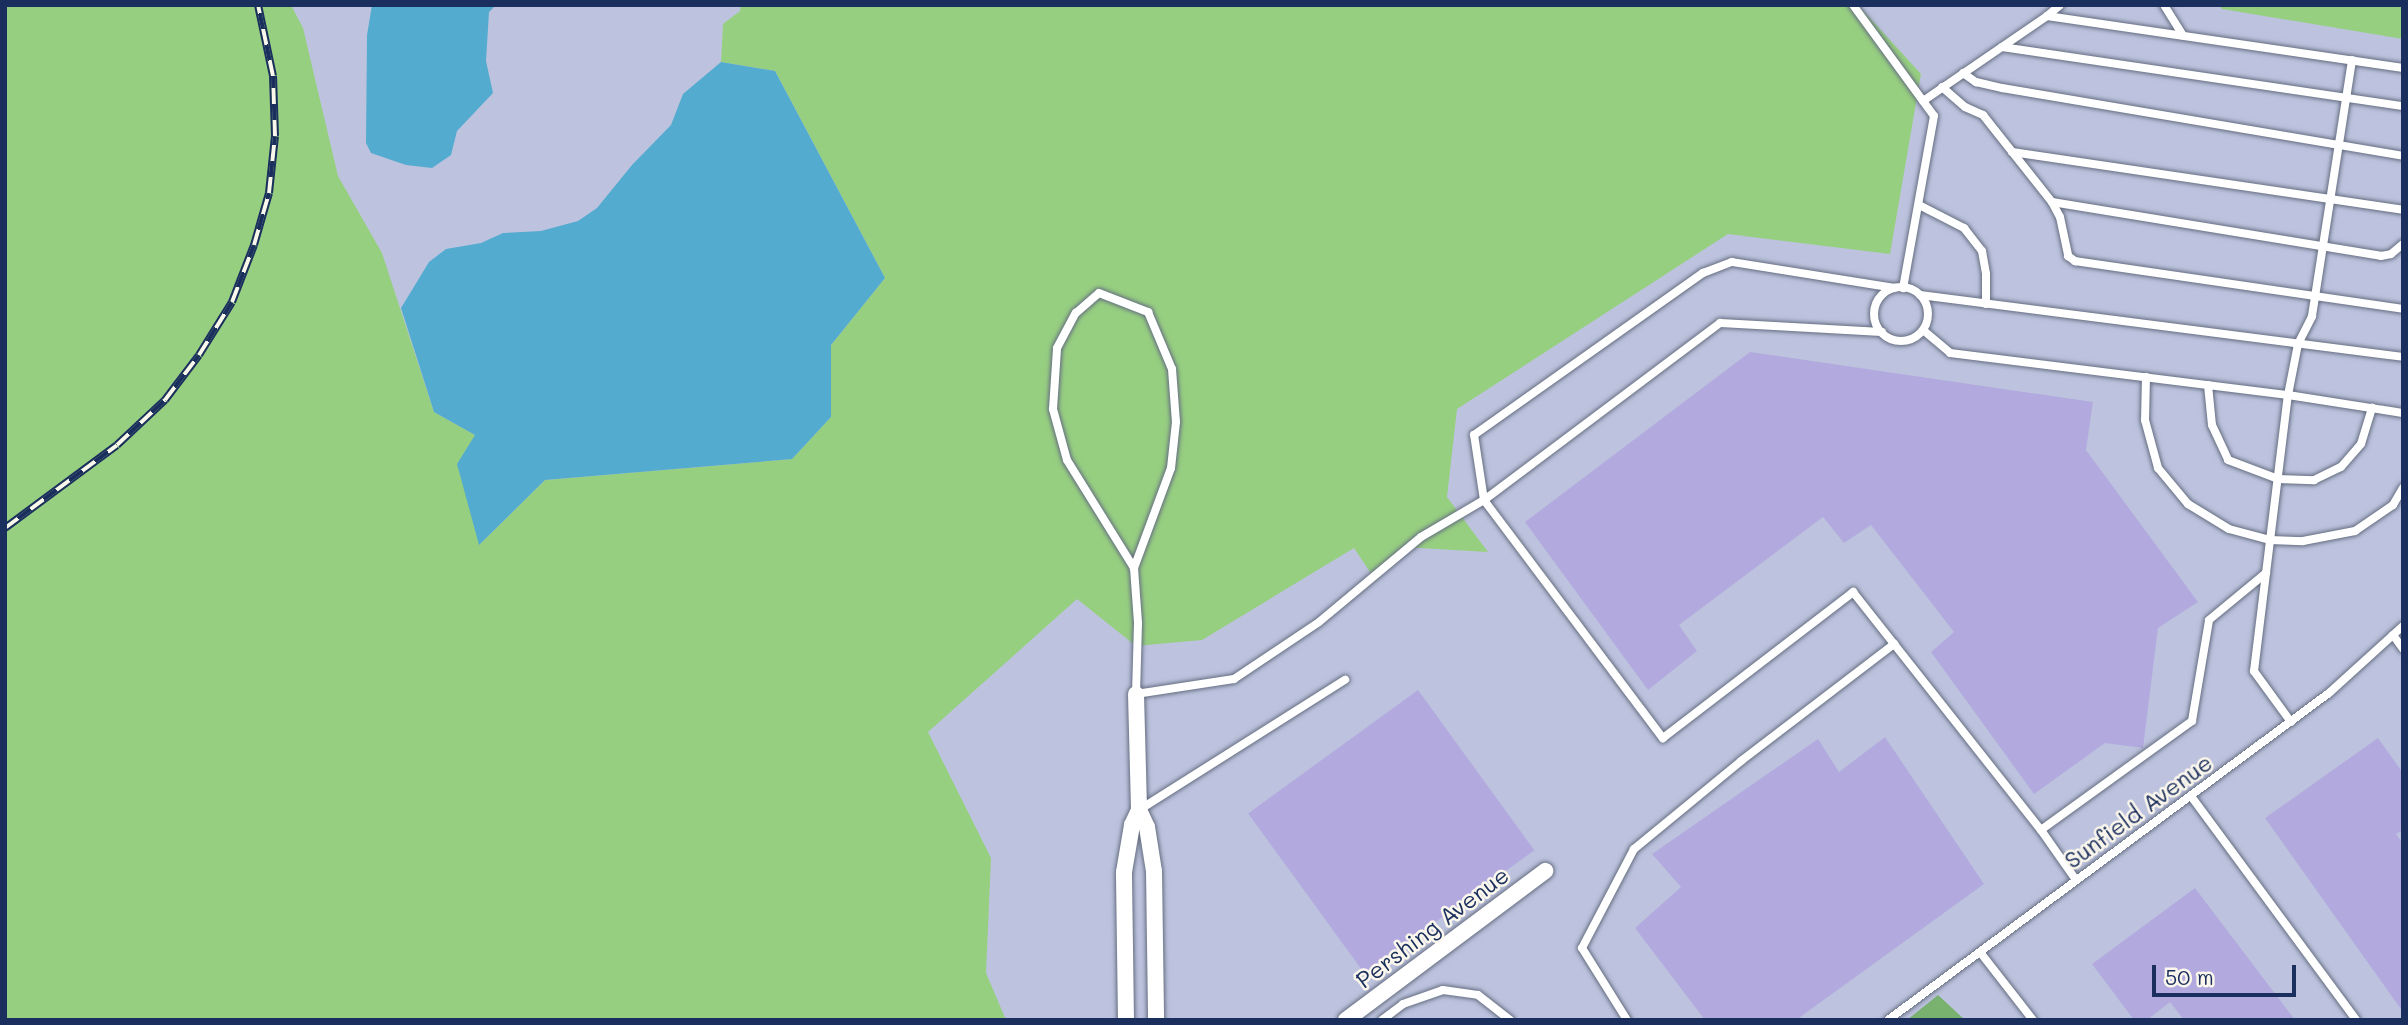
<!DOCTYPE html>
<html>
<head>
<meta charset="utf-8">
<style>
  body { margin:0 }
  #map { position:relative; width:2408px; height:1025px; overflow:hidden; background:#efe2c3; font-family:Mali,sans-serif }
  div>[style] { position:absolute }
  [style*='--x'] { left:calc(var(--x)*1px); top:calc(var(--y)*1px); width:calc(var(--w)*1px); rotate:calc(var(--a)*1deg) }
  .industrial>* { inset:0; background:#bdc3de; transform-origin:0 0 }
  .green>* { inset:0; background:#97cf81 }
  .forest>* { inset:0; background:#79b26f }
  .water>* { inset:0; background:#54abd0 }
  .building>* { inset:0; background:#b2aade; transform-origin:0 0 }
  .roads { filter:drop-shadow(0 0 2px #656e81) drop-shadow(0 0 2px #656e81) }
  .lane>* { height:8px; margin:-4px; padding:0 4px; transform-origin:4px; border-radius:4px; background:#fff }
  .lane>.ring { margin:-4px; padding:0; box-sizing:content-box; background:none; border:8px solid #fff; border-radius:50% }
  .street>* { height:16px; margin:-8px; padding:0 8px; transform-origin:8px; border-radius:8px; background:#fff }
  .rail>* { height:8px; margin-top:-4px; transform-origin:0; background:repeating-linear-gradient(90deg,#fbf7ec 0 16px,#1b2f5e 0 32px); box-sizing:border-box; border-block:2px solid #1b2f5e }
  span { translate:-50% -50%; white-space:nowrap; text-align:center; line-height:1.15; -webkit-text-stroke:5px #fbf7ec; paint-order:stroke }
  .street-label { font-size:23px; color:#1b2f5e }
  .frame { position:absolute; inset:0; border:7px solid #1b2f5e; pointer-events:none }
  .scale { position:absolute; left:2152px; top:965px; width:144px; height:32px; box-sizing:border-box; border:4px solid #1b2f5e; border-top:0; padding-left:9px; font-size:21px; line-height:24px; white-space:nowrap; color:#1b2f5e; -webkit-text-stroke:5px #fbf7ec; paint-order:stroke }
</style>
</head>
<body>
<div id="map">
  <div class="industrial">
    <i style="left:5px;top:5px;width:2398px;height:1015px"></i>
  </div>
  <div class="green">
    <i style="clip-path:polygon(5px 5px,291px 5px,303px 28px,338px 176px,382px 253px,434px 412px,475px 435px,479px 545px,545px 480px,792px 459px,831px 417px,831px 345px,885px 278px,775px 71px,721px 62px,723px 24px,740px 11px,741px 5px,1858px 5px,1921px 74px,1890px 254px,1728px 234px,1457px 409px,1447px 497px,1488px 552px,1403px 547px,1376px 581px,1354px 548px,1202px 640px,1136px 646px,1077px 599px,928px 732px,991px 858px,986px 973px,1006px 1020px,5px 1020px)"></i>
    <i style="clip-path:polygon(2219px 5px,2403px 5px,2403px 39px,2222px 9px)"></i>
  </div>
  <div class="forest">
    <i style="clip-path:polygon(1938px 995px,1965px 1020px,1907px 1020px)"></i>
  </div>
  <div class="water">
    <i style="clip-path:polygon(372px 5px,496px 5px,489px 12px,486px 61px,493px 93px,457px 131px,451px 155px,432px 168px,406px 165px,371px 153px,366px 143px,367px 35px)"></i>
    <i style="clip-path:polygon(721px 62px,775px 71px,885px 278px,831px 345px,831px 417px,792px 459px,545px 480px,479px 545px,457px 464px,475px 435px,434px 412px,401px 308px,429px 262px,446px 249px,481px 243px,503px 233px,541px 231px,578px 221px,597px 208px,632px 165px,671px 125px,683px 94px)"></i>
  </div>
  <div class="building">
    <i style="clip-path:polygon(1750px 352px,2093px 402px,2086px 450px,2198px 602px,2158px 628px,2143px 748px,2105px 743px,2034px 794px,1931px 652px,1954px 632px,1871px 525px,1844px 543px,1823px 517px,1679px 625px,1697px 651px,1648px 690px,1525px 522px)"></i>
    <i style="left:1418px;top:690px;width:198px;height:210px;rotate:54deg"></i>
    <i style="clip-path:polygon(1885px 737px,1984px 884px,1796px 1020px,1705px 1020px,1635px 928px,1681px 887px,1652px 854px,1818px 739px,1839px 772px)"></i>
    <i style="clip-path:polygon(2378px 738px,2403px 773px,2403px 830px,2396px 834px,2403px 844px,2403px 1012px,2265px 818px)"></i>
    <i style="clip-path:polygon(2195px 888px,2295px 1020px,2184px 1020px,2170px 1002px,2147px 1020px,2134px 1020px,2092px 964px)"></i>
  </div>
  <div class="roads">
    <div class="lane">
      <i style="--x:1853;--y:5;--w:137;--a:53.9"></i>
      <i style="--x:1934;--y:116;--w:175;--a:100.2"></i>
      <i style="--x:2164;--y:5;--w:36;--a:58"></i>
      <i style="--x:2047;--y:16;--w:17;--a:-40"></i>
      <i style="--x:2002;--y:47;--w:405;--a:8.4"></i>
      <i style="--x:1963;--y:73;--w:16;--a:35"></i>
      <i style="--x:1976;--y:82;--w:27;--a:13"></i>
      <i style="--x:2002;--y:88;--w:407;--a:9.6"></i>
      <i style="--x:1942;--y:87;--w:30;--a:41"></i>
      <i style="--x:1965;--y:107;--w:20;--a:24"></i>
      <i style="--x:1983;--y:115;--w:111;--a:51.6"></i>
      <i style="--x:2052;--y:202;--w:17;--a:62"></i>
      <i style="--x:2060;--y:217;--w:40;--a:78"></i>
      <i style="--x:2068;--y:256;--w:9;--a:36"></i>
      <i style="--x:2075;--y:261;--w:331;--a:8.3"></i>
      <i style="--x:1923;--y:101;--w:150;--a:-34.4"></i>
      <i style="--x:2047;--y:16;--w:360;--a:8.3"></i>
      <i style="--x:2012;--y:152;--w:395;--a:8.4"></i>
      <i style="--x:2052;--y:202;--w:333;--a:9.3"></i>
      <i style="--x:2381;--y:256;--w:10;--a:-11"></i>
      <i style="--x:2391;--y:254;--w:16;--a:-40"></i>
      <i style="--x:1919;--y:205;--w:51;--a:27.1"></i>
      <i style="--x:1964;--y:228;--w:29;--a:52"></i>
      <i style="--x:1982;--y:251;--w:23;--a:80"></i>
      <i style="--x:1986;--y:274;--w:30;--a:90"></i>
      <i class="ring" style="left:1874px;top:287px;width:46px;height:46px"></i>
      <i style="--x:1920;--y:295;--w:487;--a:7.3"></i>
      <i style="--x:1923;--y:330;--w:35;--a:40"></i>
      <i style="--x:1950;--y:353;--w:341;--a:7.1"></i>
      <i style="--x:2288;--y:395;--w:116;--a:8.9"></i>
      <i style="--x:1882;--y:332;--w:162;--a:-176.8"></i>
      <i style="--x:1720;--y:323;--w:295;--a:143.1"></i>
      <i style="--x:1484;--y:500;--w:298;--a:53.1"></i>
      <i style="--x:1663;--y:738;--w:240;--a:-37.5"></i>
      <i style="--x:1853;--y:592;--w:303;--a:51.7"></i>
      <i style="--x:2041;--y:830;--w:61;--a:55"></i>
      <i style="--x:2146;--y:377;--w:43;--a:91.3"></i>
      <i style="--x:2145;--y:420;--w:50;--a:74.8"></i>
      <i style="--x:2158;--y:468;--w:47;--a:50.2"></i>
      <i style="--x:2188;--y:504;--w:48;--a:31.4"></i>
      <i style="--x:2229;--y:529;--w:42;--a:15"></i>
      <i style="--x:2270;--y:540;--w:33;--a:2"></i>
      <i style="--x:2303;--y:541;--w:53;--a:-10.9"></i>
      <i style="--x:2355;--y:531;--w:46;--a:-34.4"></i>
      <i style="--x:2393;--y:505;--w:20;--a:-60"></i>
      <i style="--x:2208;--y:385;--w:40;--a:84.3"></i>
      <i style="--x:2212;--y:425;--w:38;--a:65"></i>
      <i style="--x:2228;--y:460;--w:53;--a:20.8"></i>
      <i style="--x:2278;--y:479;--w:36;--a:2"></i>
      <i style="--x:2314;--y:480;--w:30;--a:-26"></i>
      <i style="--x:2341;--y:467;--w:30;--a:-49"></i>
      <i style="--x:2361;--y:444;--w:38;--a:-73"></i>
      <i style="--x:1134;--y:568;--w:127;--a:-121.8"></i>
      <i style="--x:1067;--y:460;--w:53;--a:-105.4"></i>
      <i style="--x:1053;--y:409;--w:61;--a:-86.2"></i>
      <i style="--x:1057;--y:348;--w:40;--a:-62"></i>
      <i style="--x:1076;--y:313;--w:30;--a:-41"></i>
      <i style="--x:1099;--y:293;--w:53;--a:21.2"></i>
      <i style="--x:1148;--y:312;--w:62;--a:67.2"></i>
      <i style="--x:1172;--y:369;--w:53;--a:85.7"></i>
      <i style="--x:1176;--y:422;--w:46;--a:96.2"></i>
      <i style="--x:1171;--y:468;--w:107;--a:110.3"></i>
      <i style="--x:1134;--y:568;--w:55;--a:85.8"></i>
      <i style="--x:1138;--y:623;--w:71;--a:91.6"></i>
      <i style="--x:1136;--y:694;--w:99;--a:-8.7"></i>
      <i style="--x:1234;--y:679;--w:102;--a:-33.8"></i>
      <i style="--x:1319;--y:622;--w:133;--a:-39.8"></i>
      <i style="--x:1421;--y:537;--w:73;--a:-30.4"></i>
      <i style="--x:1484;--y:500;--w:66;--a:-98.7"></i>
      <i style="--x:1474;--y:435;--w:281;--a:-35.3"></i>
      <i style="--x:1703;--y:273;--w:31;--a:-21"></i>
      <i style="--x:1732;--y:262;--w:164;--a:9.1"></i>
      <i style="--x:2393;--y:635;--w:17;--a:54"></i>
      <i style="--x:2291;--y:722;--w:63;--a:-126"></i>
      <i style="--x:2254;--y:671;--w:278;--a:-83"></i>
      <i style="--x:2288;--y:395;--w:52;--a:-78.9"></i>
      <i style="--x:2298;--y:344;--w:31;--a:-63"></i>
      <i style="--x:2312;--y:316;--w:259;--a:-81.1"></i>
      <i style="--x:2191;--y:796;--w:278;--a:53.6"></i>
      <i style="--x:1139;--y:810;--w:244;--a:-32.3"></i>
      <i style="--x:2041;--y:830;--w:186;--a:-35.8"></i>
      <i style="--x:2192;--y:721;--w:102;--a:-80.4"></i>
      <i style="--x:2209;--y:620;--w:74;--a:-39.5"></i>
      <i style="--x:1980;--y:952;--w:86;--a:52.1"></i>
      <i style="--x:1382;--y:1020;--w:26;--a:-37"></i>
      <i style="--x:1403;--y:1004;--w:42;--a:-19.3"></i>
      <i style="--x:1443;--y:990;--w:35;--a:8"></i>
      <i style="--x:1478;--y:995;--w:41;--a:38"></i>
      <i style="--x:1627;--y:1020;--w:85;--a:-122"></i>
      <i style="--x:1582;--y:948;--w:112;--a:-62.3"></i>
      <i style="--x:1634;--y:849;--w:139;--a:-39.4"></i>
      <i style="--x:1741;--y:761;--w:193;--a:-37.4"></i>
      <i style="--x:1888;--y:1020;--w:549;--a:-36.56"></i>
      <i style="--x:2329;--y:693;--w:100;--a:-42.2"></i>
    </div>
    <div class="street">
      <i style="--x:1136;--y:694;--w:116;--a:88.5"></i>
      <i style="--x:1139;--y:810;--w:19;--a:65"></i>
      <i style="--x:1147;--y:827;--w:45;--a:81"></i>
      <i style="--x:1154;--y:871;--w:149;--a:89.2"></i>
      <i style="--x:1126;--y:1020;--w:148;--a:-90.8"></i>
      <i style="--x:1124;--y:872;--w:48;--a:-80.3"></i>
      <i style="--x:1132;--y:825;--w:17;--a:-65"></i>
      <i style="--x:1346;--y:1020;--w:249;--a:-36.8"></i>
    </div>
  </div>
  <div class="rail">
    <i style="--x:5;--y:528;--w:139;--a:-36.5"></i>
    <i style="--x:117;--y:445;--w:66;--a:-43.2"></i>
    <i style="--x:165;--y:400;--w:56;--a:-52.9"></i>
    <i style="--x:199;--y:355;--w:62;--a:-58.1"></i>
    <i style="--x:232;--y:302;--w:61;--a:-68.9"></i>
    <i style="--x:254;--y:245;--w:54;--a:-73.9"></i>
    <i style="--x:269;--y:193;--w:57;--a:-84"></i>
    <i style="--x:275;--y:136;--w:60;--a:-91.9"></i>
    <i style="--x:273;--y:76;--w:73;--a:-101.9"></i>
  </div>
  <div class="street-label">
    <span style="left:2138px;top:811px;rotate:-36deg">Sunfield Avenue</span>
    <span style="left:1432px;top:927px;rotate:-37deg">Pershing Avenue</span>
  </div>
  <div class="frame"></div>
  <div class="scale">50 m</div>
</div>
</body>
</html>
